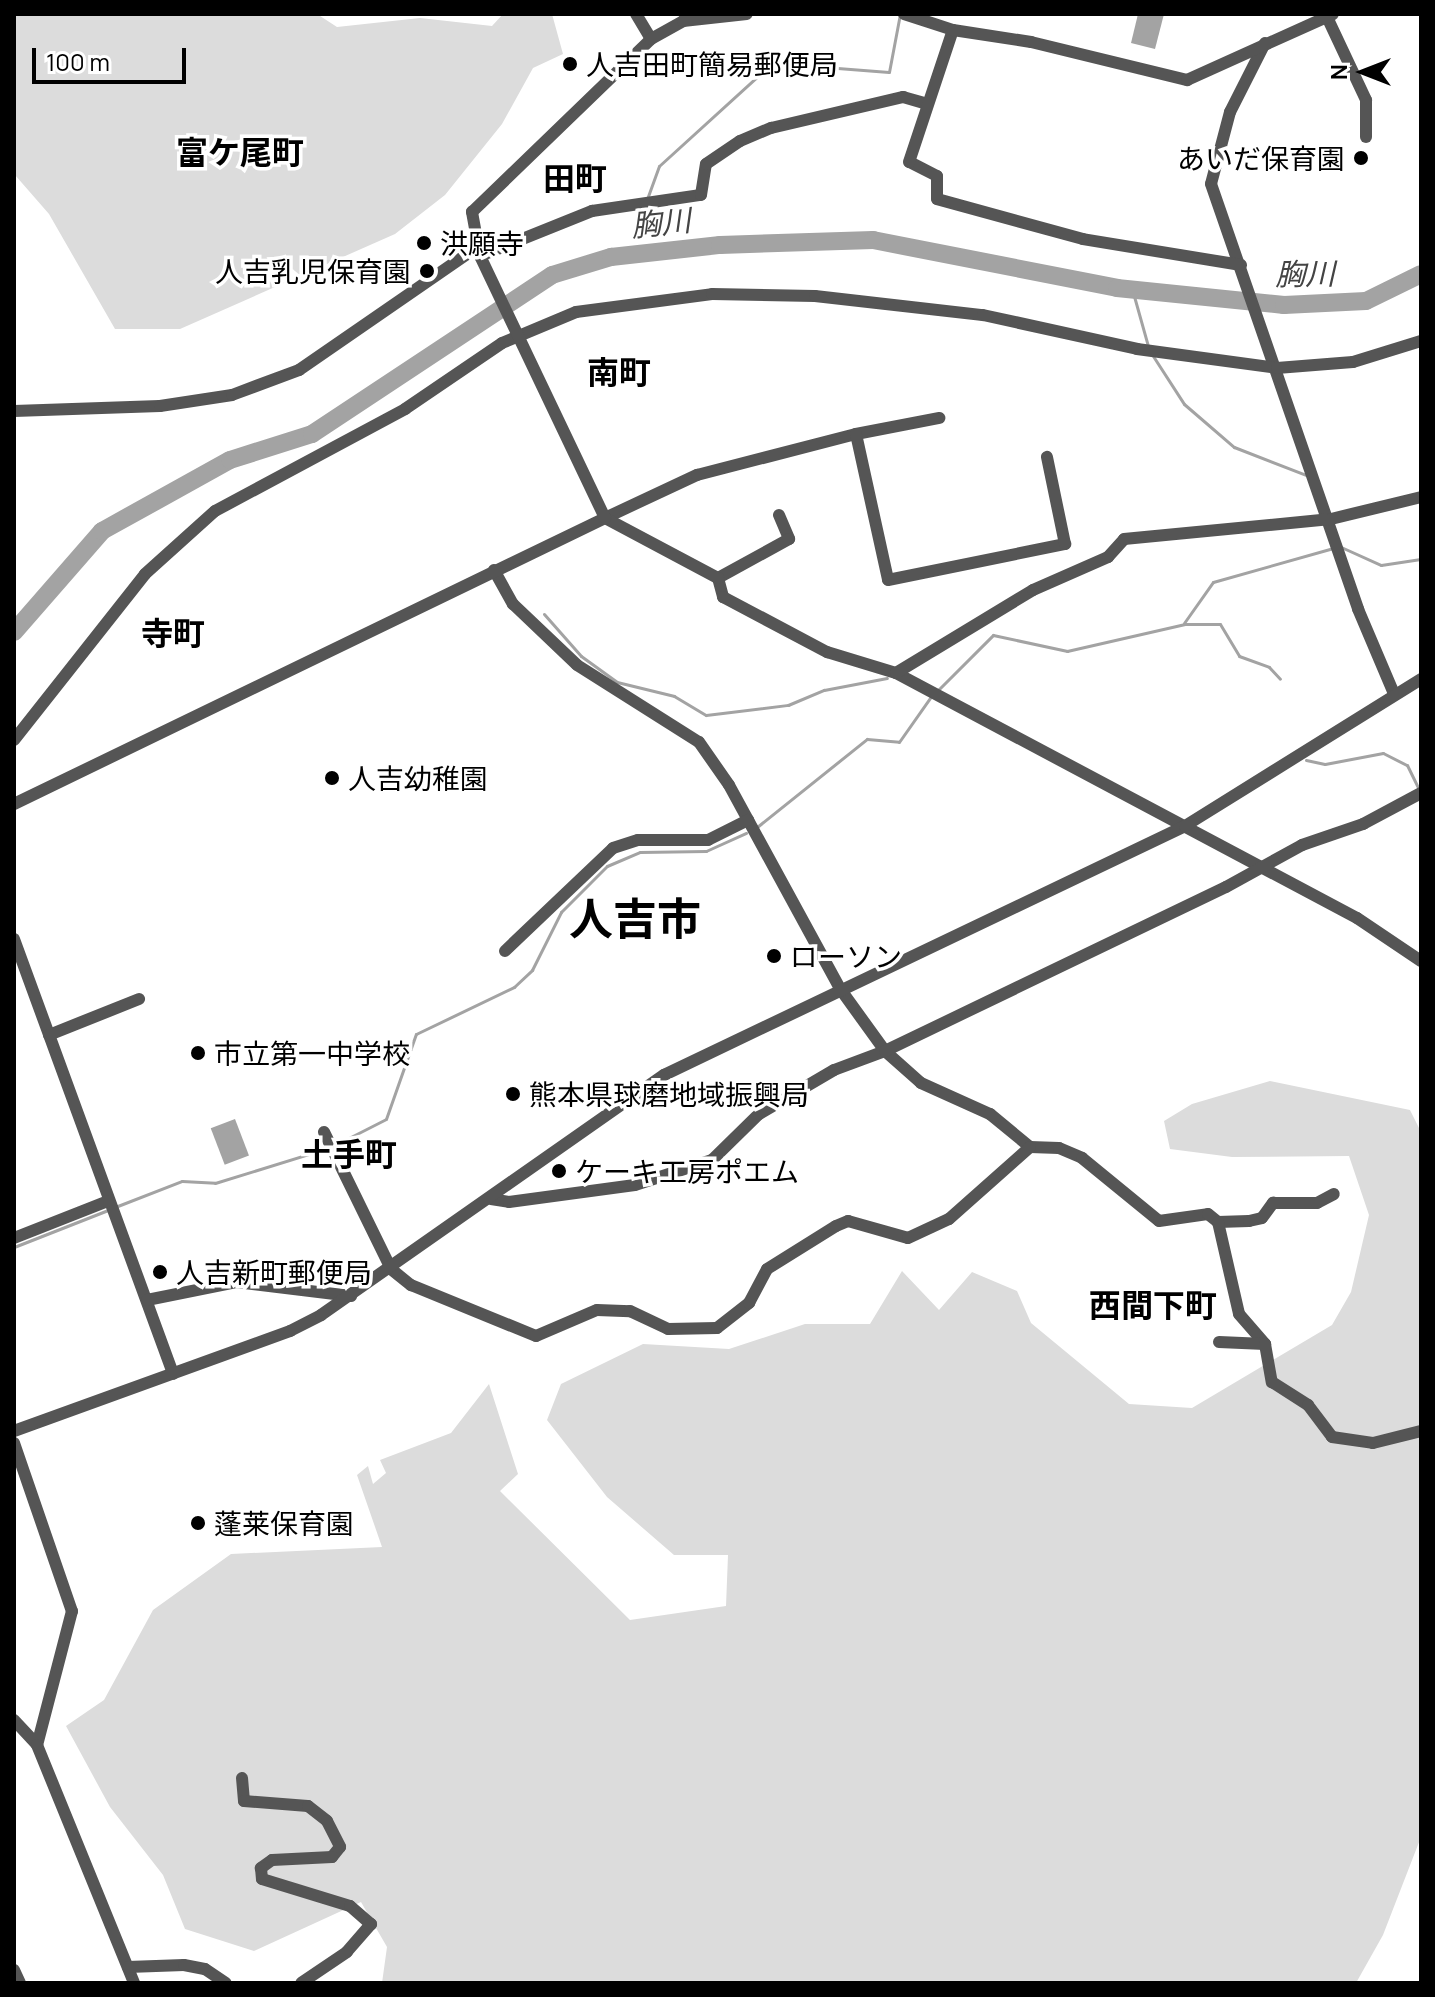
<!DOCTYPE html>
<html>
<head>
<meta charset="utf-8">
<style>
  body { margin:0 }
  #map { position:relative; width:1435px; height:1997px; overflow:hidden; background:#fff; font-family:Manrope,"Noto Sans JP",sans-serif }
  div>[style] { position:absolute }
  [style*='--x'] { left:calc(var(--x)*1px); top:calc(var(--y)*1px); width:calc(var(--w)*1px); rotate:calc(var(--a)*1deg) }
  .green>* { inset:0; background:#dcdcdc }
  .water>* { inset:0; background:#a3a3a3; transform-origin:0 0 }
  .stream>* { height:3px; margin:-1.5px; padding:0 1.5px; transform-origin:1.5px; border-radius:1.5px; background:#a3a3a3 }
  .river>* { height:18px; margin:-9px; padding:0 9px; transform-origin:9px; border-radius:9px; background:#a3a3a3 }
  .minor>* { height:12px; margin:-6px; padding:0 6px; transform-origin:6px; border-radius:6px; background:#555 }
  .dots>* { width:22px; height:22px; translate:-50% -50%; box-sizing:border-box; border:4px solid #fff; border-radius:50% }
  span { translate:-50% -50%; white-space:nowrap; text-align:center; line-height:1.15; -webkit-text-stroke:7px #fff; paint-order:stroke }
  .poi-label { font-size:28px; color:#000 }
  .left { translate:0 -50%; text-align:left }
  .right { translate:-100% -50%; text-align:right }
  .water-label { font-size:30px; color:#444; font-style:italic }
  .quarter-label { font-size:32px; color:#000; font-weight:700 }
  .town-label { font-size:44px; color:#000; font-weight:700 }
  .frame { position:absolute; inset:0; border:16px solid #000; pointer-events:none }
  .north { position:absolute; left:1323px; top:32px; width:80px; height:80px; -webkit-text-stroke:6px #fff; paint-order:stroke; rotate:270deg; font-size:22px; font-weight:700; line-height:32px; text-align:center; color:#000 }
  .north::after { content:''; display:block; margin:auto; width:28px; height:36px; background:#000; clip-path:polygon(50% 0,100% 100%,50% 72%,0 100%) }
  .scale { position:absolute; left:32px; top:48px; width:154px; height:36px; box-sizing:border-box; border:4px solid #000; border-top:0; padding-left:10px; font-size:24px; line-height:28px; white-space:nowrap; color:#000; -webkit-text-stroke:6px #fff; paint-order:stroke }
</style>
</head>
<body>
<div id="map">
  <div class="green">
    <i style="clip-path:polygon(14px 14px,317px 14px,337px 27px,420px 18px,492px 26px,503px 14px,552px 14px,563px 54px,533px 68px,502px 124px,445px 195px,395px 234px,180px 329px,115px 329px,49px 214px,15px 175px)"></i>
    <i style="clip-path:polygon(1270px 1081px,1410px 1110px,1421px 1132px,1421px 1837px,1383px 1935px,1356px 1983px,382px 1983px,387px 1947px,361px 1902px,254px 1951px,185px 1929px,163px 1875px,110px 1807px,66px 1726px,104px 1700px,153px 1610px,231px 1554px,382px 1547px,357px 1475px,368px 1466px,373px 1484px,386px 1473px,380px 1460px,451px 1433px,489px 1384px,518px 1474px,500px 1491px,630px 1620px,726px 1606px,728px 1555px,674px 1555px,607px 1497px,547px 1420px,561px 1384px,643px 1344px,729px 1349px,805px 1324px,870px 1324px,902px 1271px,939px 1310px,972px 1272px,1017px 1291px,1031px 1323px,1129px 1404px,1192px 1408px,1332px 1325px,1351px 1292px,1369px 1215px,1349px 1156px,1232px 1157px,1170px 1149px,1164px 1121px,1192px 1104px)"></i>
  </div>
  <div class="water">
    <i style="clip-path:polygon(1138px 14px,1164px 14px,1155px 49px,1131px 43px)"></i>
    <i style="left:235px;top:1119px;width:39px;height:26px;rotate:69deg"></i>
  </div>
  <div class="stream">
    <i style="--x:647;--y:199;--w:35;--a:-70"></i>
    <i style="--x:659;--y:166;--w:135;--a:-42.3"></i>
    <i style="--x:759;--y:75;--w:41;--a:-14"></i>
    <i style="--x:799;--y:65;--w:90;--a:4.4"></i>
    <i style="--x:889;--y:72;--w:59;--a:-79.3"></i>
    <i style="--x:1132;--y:289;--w:59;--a:74.3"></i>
    <i style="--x:1153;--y:356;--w:57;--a:57.1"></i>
    <i style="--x:1184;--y:404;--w:66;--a:40.7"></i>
    <i style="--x:1234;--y:447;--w:77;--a:21.3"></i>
    <i style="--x:1341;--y:547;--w:44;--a:24.2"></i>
    <i style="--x:1381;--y:565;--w:40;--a:-8.5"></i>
    <i style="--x:544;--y:614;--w:56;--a:48.6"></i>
    <i style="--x:581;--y:656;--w:44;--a:35.8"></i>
    <i style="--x:617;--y:682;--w:59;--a:13.8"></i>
    <i style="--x:674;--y:696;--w:37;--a:31"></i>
    <i style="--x:706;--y:715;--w:83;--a:-7"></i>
    <i style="--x:788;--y:705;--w:39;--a:-23"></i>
    <i style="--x:824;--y:690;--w:64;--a:-10.8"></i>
    <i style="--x:1184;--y:623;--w:50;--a:-54.7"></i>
    <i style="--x:1213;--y:582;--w:125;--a:-15.8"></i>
    <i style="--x:938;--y:690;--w:78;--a:-45"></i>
    <i style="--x:993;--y:635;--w:76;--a:12.2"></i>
    <i style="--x:1067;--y:651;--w:121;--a:-12.9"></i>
    <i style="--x:1185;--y:624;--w:35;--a:0"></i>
    <i style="--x:1220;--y:624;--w:37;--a:59"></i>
    <i style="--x:1239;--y:656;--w:32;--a:20"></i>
    <i style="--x:1269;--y:667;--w:16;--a:47"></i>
    <i style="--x:1306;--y:760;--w:19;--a:12"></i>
    <i style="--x:1325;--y:764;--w:59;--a:-10.7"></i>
    <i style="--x:1383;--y:753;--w:27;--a:27"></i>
    <i style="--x:1407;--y:765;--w:28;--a:64"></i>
    <i style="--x:757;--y:827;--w:141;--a:-38.7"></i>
    <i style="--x:867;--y:739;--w:32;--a:5"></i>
    <i style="--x:899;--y:742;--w:57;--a:-54.9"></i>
    <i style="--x:333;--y:1146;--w:59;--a:-27"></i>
    <i style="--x:386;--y:1119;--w:90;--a:-70.6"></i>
    <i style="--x:416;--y:1034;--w:109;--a:-25.6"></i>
    <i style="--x:514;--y:987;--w:25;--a:-43"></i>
    <i style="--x:532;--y:970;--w:65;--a:-63.4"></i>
    <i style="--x:561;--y:912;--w:65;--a:-45"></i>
    <i style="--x:607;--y:866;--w:36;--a:-23"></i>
    <i style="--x:640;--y:852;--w:66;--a:-0.9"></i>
    <i style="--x:706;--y:851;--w:44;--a:-24.2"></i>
    <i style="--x:115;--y:1207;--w:72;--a:-21.2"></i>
    <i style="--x:182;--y:1181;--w:33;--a:3"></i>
    <i style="--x:215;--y:1183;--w:118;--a:-17.2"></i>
    <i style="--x:14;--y:1247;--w:101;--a:-21.5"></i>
  </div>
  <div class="river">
    <i style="--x:14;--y:632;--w:134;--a:-48.9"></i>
    <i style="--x:102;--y:531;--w:146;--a:-29"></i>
    <i style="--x:230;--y:460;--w:86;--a:-17.6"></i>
    <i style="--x:312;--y:434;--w:288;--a:-33.5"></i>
    <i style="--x:552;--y:275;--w:62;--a:-17"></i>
    <i style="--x:611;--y:257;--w:110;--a:-6.3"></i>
    <i style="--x:720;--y:245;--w:153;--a:-1.9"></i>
    <i style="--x:873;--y:240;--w:249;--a:11.1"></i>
    <i style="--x:1117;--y:288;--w:168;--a:5.8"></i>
    <i style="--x:1284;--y:305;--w:82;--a:-2.8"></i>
    <i style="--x:1366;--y:301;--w:61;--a:-26.1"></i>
  </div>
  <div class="minor">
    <i style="--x:636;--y:14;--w:29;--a:59"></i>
    <i style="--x:904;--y:14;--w:52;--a:18.1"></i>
    <i style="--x:1327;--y:17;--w:92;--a:64.8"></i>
    <i style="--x:1366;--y:100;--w:37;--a:90"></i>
    <i style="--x:1265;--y:43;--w:77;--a:116.9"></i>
    <i style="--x:1230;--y:112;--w:74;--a:104.8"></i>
    <i style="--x:1211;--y:184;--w:450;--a:70.9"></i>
    <i style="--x:1358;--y:609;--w:92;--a:67"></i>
    <i style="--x:480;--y:256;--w:121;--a:-21.9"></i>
    <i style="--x:592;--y:211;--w:110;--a:-8.4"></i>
    <i style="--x:701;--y:195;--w:31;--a:-81"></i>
    <i style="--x:706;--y:164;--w:41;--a:-34.1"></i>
    <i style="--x:740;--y:141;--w:34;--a:-23"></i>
    <i style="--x:771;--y:128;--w:136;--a:-13.2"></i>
    <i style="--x:903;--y:97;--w:25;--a:16"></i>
    <i style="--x:1241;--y:265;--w:160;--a:-170.7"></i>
    <i style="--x:1083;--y:239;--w:151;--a:-164.7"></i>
    <i style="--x:937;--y:199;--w:23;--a:-90"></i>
    <i style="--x:937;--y:176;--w:31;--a:-153"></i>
    <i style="--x:909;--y:162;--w:139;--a:-71.6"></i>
    <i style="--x:953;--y:30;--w:79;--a:8.7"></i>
    <i style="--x:1031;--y:42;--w:161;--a:13.7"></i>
    <i style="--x:1187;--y:80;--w:160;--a:-24.3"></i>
    <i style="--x:14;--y:411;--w:146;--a:-2"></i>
    <i style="--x:160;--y:406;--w:73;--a:-8.7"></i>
    <i style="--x:232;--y:395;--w:72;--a:-20.5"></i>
    <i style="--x:299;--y:370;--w:216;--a:-34.6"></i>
    <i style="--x:856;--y:434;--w:85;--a:-10.9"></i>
    <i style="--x:779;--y:515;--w:26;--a:67"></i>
    <i style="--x:789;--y:539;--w:81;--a:151.2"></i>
    <i style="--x:718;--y:578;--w:20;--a:75"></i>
    <i style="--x:723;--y:597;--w:118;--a:27.9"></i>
    <i style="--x:827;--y:652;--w:72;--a:16.9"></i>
    <i style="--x:896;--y:673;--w:522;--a:27.99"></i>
    <i style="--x:1357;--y:918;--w:77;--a:33.9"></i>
    <i style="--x:605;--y:518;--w:102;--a:-25.1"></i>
    <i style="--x:697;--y:475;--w:164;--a:-14.5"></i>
    <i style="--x:856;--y:434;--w:149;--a:77.6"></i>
    <i style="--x:888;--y:580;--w:181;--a:-11.5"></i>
    <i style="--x:1065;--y:544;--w:89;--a:-101.7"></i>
    <i style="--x:605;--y:518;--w:128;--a:28"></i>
    <i style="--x:494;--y:570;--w:39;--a:61"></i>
    <i style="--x:513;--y:604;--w:88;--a:43.6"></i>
    <i style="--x:577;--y:665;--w:144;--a:32.3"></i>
    <i style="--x:699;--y:742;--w:52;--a:55.1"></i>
    <i style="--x:729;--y:785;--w:234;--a:61.4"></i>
    <i style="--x:841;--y:990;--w:75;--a:54.2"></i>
    <i style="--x:885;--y:1051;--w:48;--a:41.6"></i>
    <i style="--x:921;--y:1083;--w:76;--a:24.2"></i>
    <i style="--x:990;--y:1114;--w:52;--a:39.5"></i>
    <i style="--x:1030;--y:1147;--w:29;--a:2"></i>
    <i style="--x:1059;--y:1148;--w:25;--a:23"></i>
    <i style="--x:1082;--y:1158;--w:99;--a:39.3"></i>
    <i style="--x:1159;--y:1221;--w:49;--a:-8.1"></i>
    <i style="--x:1208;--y:1214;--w:13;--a:39"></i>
    <i style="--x:1218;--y:1222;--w:31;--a:-2"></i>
    <i style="--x:1249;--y:1221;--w:13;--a:-13"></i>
    <i style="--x:1262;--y:1218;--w:19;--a:-54"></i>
    <i style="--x:1273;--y:1203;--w:44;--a:0"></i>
    <i style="--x:1317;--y:1203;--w:19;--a:-28"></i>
    <i style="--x:896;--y:673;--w:160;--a:-31.2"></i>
    <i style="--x:1033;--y:590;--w:82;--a:-23.7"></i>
    <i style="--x:1108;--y:557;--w:24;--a:-48"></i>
    <i style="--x:1124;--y:539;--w:208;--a:-5.5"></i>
    <i style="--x:1331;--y:519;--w:93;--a:-13.7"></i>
    <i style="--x:14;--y:740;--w:211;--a:-51.7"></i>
    <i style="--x:145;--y:574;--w:94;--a:-42"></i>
    <i style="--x:215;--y:511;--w:216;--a:-28.2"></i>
    <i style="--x:405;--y:409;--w:117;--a:-34.2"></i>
    <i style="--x:502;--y:343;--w:80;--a:-22.7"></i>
    <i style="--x:576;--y:312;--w:137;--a:-7.5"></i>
    <i style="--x:712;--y:294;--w:103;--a:1.1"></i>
    <i style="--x:815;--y:296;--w:169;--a:6.5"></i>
    <i style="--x:983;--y:315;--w:158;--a:12.4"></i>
    <i style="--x:1137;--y:349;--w:141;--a:7.7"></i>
    <i style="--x:1277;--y:368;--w:76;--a:-4.5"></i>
    <i style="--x:1353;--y:362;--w:71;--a:-17.2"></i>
    <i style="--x:14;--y:804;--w:657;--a:-25.82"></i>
    <i style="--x:605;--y:518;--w:290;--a:-115.5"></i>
    <i style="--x:480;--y:256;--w:45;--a:-100.3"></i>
    <i style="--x:472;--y:212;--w:249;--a:-44"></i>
    <i style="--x:651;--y:39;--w:37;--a:-29"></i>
    <i style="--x:683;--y:21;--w:64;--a:-6.2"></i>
    <i style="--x:14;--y:939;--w:463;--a:69.9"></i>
    <i style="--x:505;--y:951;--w:149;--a:-43.6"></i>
    <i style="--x:613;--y:848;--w:26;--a:-18"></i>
    <i style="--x:638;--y:840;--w:70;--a:0"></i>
    <i style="--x:708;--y:840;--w:45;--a:-26.6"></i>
    <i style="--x:49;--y:1035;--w:97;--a:-21.8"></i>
    <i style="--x:324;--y:1132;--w:153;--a:63.9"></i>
    <i style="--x:391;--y:1269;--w:26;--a:39"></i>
    <i style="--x:411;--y:1285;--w:135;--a:22.2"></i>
    <i style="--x:536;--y:1336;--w:66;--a:-23.1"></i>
    <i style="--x:597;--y:1310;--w:33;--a:2"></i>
    <i style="--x:630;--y:1311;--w:42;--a:25.3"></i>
    <i style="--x:668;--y:1329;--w:49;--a:-1.2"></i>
    <i style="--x:717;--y:1328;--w:41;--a:-38"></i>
    <i style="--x:749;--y:1303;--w:38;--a:-62"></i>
    <i style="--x:767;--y:1269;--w:81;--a:-31.9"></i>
    <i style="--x:836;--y:1226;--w:13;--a:-23"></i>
    <i style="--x:848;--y:1221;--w:62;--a:15.8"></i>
    <i style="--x:908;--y:1238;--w:45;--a:-24.9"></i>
    <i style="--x:949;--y:1219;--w:108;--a:-41.6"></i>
    <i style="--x:491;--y:1199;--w:18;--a:9"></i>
    <i style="--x:509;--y:1202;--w:127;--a:-7.7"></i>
    <i style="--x:635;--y:1185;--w:81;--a:-18"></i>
    <i style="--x:712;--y:1160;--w:66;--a:-44.4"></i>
    <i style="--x:759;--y:1114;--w:87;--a:-30.4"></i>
    <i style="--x:834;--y:1070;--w:54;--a:-20.4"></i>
    <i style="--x:885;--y:1051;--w:378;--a:-25.7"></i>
    <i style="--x:1226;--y:887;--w:87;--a:-28.9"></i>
    <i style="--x:1302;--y:845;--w:65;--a:-19"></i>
    <i style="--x:1363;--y:824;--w:66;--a:-28.1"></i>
    <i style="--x:1218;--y:1222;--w:94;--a:77.1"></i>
    <i style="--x:1239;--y:1314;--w:40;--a:49"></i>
    <i style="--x:14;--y:1238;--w:101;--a:-21.5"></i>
    <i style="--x:147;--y:1300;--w:91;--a:-11.4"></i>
    <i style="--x:236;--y:1282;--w:116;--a:6.9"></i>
    <i style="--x:1219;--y:1342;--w:46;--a:2.5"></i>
    <i style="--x:1265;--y:1344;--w:39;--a:80"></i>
    <i style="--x:1272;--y:1382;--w:43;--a:32.6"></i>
    <i style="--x:1308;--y:1405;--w:40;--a:53"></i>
    <i style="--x:1332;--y:1437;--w:41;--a:8.3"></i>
    <i style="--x:1373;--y:1443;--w:49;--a:-14"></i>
    <i style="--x:14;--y:1431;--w:294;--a:-19.9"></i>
    <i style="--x:290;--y:1331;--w:35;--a:-27"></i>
    <i style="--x:321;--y:1315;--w:419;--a:-35"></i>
    <i style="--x:664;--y:1075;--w:577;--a:-25.54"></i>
    <i style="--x:1185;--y:826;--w:278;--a:-31.9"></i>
    <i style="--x:14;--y:1443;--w:178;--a:71"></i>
    <i style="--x:72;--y:1611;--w:138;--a:104.6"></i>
    <i style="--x:14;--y:1720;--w:34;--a:47"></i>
    <i style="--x:37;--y:1745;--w:257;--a:67.8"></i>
    <i style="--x:242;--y:1778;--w:23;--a:85"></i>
    <i style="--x:244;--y:1801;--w:64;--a:4.5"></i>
    <i style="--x:308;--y:1806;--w:24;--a:38"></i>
    <i style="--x:327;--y:1821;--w:29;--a:63"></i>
    <i style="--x:340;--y:1847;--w:13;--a:129"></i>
    <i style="--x:332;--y:1857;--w:60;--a:177.1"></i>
    <i style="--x:272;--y:1860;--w:14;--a:144"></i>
    <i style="--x:261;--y:1868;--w:11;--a:85"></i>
    <i style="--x:262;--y:1879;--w:92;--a:17.1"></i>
    <i style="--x:350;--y:1906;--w:28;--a:41"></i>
    <i style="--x:371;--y:1924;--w:37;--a:131"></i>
    <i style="--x:347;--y:1952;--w:55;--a:146"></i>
    <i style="--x:128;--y:1967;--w:56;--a:-2"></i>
    <i style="--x:184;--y:1965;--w:21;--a:11"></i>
    <i style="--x:205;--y:1969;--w:25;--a:34"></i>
    <i style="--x:14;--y:1970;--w:14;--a:65"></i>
  </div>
  <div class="dots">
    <i style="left:570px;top:64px;background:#000"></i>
    <i style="left:1361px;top:158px;background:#000"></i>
    <i style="left:424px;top:243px;background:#000"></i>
    <i style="left:427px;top:271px;background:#000"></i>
    <i style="left:332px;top:778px;background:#000"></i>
    <i style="left:774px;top:956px;background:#000"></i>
    <i style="left:198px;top:1053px;background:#000"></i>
    <i style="left:513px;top:1094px;background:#000"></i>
    <i style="left:559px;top:1171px;background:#000"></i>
    <i style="left:160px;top:1272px;background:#000"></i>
    <i style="left:198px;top:1523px;background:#000"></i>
  </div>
  <div class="poi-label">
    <span class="left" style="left:586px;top:64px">人吉田町簡易郵便局</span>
    <span class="right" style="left:1345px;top:158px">あいだ保育園</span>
    <span class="left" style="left:440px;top:243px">洪願寺</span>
    <span class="right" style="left:411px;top:271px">人吉乳児保育園</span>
    <span class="left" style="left:348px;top:778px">人吉幼稚園</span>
    <span class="left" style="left:790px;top:956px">ローソン</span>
    <span class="left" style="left:214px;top:1053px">市立第一中学校</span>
    <span class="left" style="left:529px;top:1094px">熊本県球磨地域振興局</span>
    <span class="left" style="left:575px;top:1171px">ケーキ工房ポエム</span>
    <span class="left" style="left:176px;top:1272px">人吉新町郵便局</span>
    <span class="left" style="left:214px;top:1523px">蓬莱保育園</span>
  </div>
  <div class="water-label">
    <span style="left:661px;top:223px;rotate:-6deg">胸川</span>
    <span style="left:1305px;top:274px;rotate:-1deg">胸川</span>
  </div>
  <div class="quarter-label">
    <span style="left:240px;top:152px">富ケ尾町</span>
    <span style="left:575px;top:178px">田町</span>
    <span style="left:619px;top:372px">南町</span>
    <span style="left:173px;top:633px">寺町</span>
    <span style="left:349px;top:1154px">土手町</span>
    <span style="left:1153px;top:1305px">西間下町</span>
  </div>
  <div class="town-label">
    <span style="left:635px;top:918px">人吉市</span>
  </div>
  <div class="frame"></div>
  <div class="north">N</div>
  <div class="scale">100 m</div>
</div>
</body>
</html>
